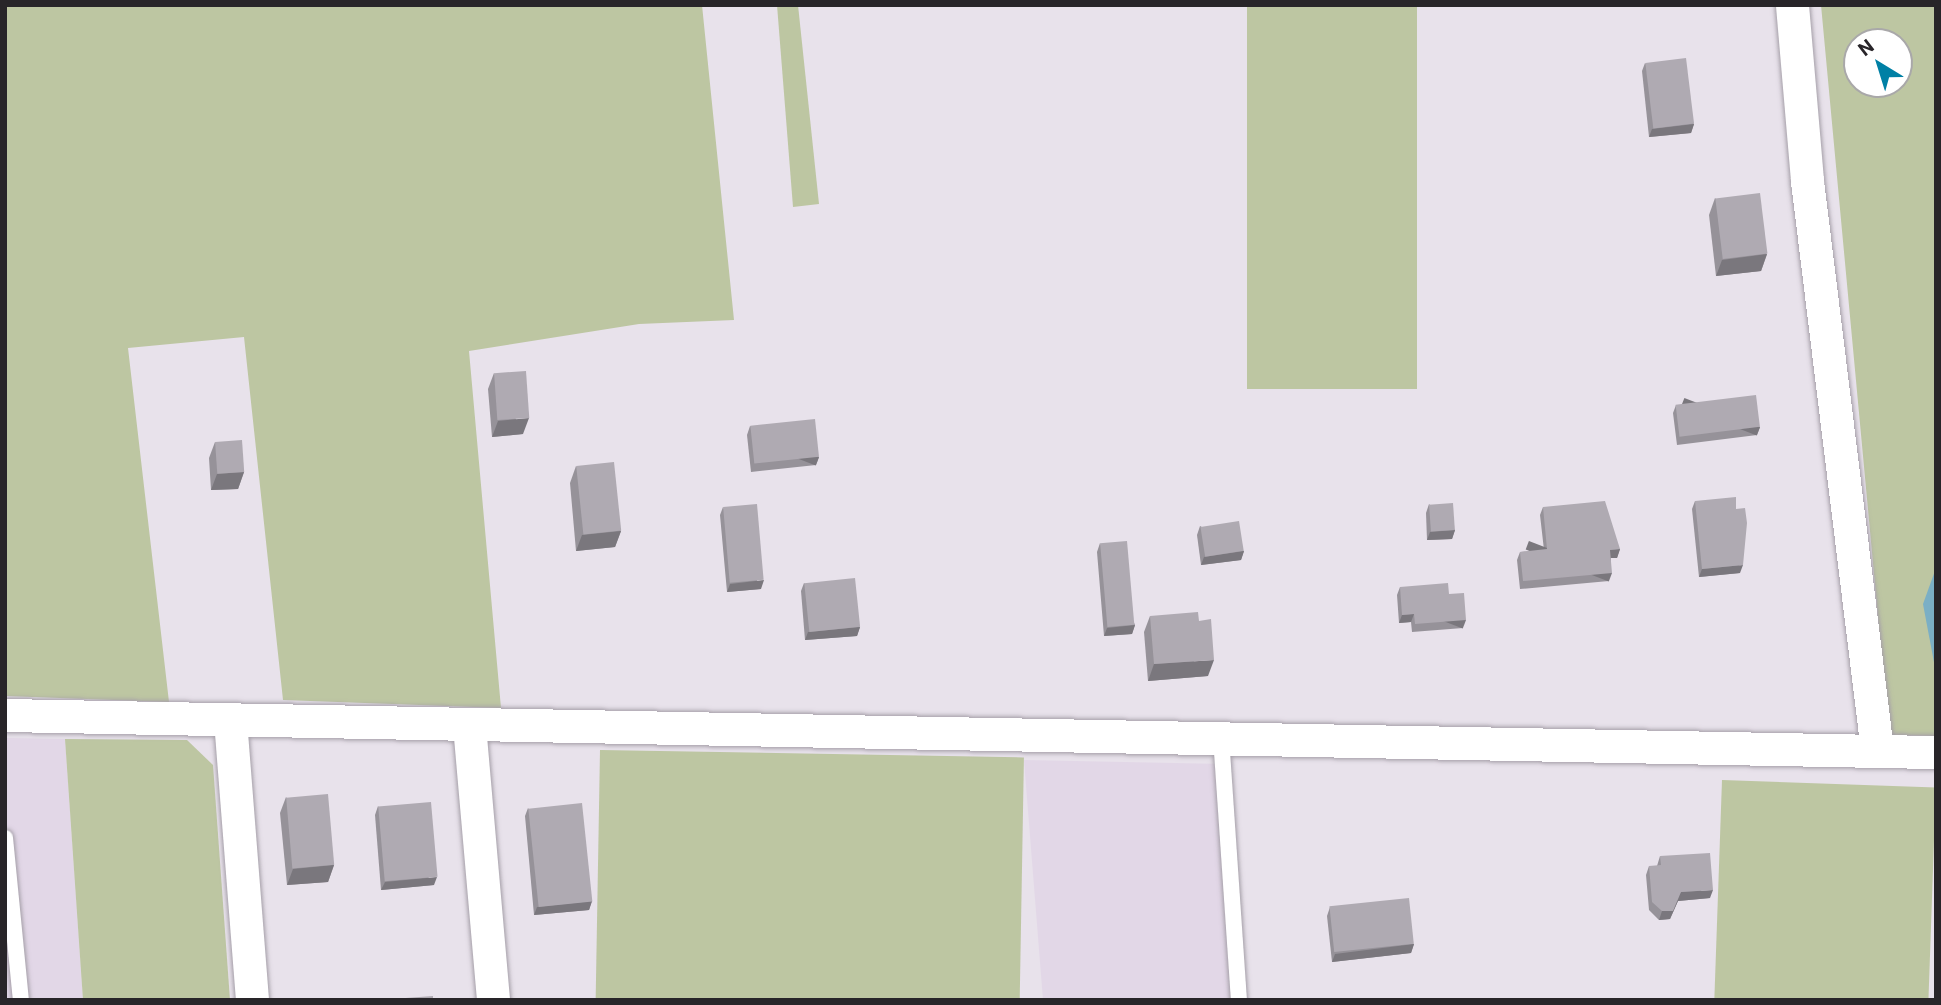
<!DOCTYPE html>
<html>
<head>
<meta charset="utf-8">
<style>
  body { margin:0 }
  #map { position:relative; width:1941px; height:1005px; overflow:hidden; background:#e8e2eb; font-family:Roboto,sans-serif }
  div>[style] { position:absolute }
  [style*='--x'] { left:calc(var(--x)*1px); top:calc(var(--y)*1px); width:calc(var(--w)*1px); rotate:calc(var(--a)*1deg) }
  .built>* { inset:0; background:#e2d7e7 }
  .green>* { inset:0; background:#bdc6a2; transform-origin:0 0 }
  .water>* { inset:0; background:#7bafc5 }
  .roads { filter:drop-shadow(0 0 2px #a59fa8) drop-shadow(0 0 2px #a59fa8) }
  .service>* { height:16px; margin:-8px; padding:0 8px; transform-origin:8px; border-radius:8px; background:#fff }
  .minor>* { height:33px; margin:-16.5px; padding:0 16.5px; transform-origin:16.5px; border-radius:16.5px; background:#fff }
  .wall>* { inset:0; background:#969299 }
  .shaded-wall>* { inset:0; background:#7a777d; transform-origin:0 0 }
  .building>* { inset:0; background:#afaab2; transform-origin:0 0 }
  span { translate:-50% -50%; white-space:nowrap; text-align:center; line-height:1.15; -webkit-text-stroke:6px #fff; paint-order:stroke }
  .frame { position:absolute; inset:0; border:7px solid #282529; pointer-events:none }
  .north { position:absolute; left:1843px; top:28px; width:70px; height:70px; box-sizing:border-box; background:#fff; border:2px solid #a9a8a9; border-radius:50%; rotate:322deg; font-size:19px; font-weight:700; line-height:28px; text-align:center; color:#282529 }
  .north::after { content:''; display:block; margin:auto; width:24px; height:32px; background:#0080a5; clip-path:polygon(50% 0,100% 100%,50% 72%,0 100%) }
</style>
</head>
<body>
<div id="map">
  <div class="built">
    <i style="clip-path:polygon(5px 738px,65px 739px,83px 1000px,5px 1000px)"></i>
    <i style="clip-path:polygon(1024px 760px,1224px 764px,1243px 1000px,1043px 1000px)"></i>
  </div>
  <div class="green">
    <i style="clip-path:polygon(5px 5px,702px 5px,734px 320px,639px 324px,469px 351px,501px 708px,283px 700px,244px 337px,128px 348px,169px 702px,5px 696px)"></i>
    <i style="clip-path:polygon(777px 5px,798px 5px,819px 204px,793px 207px)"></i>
    <i style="left:1247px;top:5px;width:170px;height:384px"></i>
    <i style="clip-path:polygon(evenodd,1821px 5px,1936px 5px,1936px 736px,1889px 735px,1821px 5px,1857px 42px,1899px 42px,1899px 84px,1857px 84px,1857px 42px)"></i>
    <i style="clip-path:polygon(65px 739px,187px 740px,213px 765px,230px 1000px,83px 1000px)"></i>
    <i style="left:600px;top:750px;width:424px;height:251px;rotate:1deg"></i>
    <i style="left:1722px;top:780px;width:214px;height:221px;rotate:2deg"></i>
  </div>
  <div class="water">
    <i style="clip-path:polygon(1936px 568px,1936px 673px,1923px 604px)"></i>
  </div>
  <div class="roads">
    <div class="service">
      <i style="--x:1221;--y:737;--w:264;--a:86.1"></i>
      <i style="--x:5;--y:838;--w:163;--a:84.4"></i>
    </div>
    <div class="minor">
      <i style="--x:1792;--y:5;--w:177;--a:85.1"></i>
      <i style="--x:1807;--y:181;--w:573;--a:82.99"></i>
      <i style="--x:5;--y:715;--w:1931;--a:1.1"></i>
      <i style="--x:230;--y:720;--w:281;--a:85.5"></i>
      <i style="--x:469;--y:725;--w:276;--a:85"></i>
    </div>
  </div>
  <div class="wall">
    <i style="clip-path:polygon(1645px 63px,1694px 124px,1691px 133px,1649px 137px,1642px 71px)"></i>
    <i style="clip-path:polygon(1715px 198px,1767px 254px,1761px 271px,1716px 276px,1709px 215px)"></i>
    <i style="clip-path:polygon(494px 373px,523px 434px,492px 437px,488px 389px)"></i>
    <i style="clip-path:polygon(1676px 405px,1760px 427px,1757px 435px,1677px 445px,1673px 413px)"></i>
    <i style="clip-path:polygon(750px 426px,819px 457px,816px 465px,751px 472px,747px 435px)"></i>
    <i style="clip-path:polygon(215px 442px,244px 472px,238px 489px,211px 490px,209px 458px)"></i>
    <i style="clip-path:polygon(576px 466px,621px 531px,615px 547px,576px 551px,570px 483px)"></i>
    <i style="clip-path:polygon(1695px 501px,1736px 509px,1740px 573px,1699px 577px,1692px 509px)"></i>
    <i style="clip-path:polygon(1429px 504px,1455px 530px,1452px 539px,1427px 540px,1426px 513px)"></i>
    <i style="clip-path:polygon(723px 507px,761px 589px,727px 592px,720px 515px)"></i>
    <i style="clip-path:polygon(1543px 507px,1620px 549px,1617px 558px,1611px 558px,1609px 581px,1520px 589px,1517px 560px,1520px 552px,1544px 550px,1540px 515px)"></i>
    <i style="clip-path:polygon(1200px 526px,1244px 551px,1241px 560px,1201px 565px,1197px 535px)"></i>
    <i style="clip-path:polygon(1100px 543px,1135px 625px,1132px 634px,1104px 636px,1097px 552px)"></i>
    <i style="clip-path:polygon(804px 583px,860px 627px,857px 636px,805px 640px,801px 591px)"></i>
    <i style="clip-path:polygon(1400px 587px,1449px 594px,1463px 628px,1412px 632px,1411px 622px,1399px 623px,1397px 595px)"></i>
    <i style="clip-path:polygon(1150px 616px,1208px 676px,1148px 681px,1144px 632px)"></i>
    <i style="clip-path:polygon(286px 797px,334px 865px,328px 882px,287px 885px,280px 813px)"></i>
    <i style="clip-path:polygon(378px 806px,434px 885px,381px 890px,375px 815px)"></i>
    <i style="clip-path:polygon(528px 808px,592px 901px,589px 910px,534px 915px,525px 816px)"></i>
    <i style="clip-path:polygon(1660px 856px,1710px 898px,1678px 901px,1670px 919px,1659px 920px,1649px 910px,1646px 875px,1649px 866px,1657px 866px)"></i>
    <i style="clip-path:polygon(1330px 907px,1414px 944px,1411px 953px,1332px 962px,1327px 916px)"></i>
  </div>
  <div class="shaded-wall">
    <i style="clip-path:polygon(1694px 124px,1691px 133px,1649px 137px,1652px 129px)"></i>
    <i style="clip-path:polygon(1767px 254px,1761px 271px,1716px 276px,1722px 260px)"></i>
    <i style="clip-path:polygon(529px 418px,523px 434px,492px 437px,498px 421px)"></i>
    <i style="left:1760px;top:427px;width:9px;height:81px;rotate:111deg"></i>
    <i style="left:819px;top:457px;width:9px;height:65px;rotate:111deg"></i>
    <i style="clip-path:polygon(244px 472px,238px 489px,211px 490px,217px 474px)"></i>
    <i style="clip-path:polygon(1455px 530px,1452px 539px,1427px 540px,1430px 532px)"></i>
    <i style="clip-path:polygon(621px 531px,615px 547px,576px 551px,582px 535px)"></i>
    <i style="clip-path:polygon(1620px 549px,1617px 558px,1607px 558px,1610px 550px)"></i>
    <i style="clip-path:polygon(1244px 551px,1241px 560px,1201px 565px,1204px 557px)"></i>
    <i style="clip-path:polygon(1743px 565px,1740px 573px,1699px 577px,1702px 569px)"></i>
    <i style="left:1612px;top:573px;width:9px;height:89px;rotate:111deg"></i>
    <i style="clip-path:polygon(764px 580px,761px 589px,727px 592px,730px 584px)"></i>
    <i style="clip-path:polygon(1414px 614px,1411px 622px,1399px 623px,1402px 615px)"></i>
    <i style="left:1466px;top:620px;width:9px;height:51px;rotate:111deg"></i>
    <i style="clip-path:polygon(1135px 625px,1132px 634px,1104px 636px,1107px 628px)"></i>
    <i style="clip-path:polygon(860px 627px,857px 636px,805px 640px,808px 632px)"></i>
    <i style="clip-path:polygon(1214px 660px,1208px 676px,1148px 681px,1154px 664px)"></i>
    <i style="clip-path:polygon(334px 865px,328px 882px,287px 885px,293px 869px)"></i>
    <i style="clip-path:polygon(437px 877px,434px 885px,381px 890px,385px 882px)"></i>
    <i style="clip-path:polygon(1713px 890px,1710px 898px,1678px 901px,1670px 919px,1659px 920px,1662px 911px,1681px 892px)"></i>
    <i style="clip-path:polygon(592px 901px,589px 910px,534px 915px,537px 907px)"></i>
    <i style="clip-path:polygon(1414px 944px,1411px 953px,1332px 962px,1335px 954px)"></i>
  </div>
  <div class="building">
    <i style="left:1686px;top:58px;width:66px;height:41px;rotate:83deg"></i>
    <i style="left:1760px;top:193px;width:61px;height:45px;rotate:83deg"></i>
    <i style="left:526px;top:371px;width:47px;height:32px;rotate:86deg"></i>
    <i style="left:1756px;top:395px;width:32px;height:81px;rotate:83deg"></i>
    <i style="left:815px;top:419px;width:38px;height:65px;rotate:84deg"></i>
    <i style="left:242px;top:440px;width:32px;height:27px;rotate:86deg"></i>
    <i style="left:614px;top:462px;width:69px;height:38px;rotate:84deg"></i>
    <i style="clip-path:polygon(1736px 497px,1736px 509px,1745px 508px,1747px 523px,1743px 565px,1702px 569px,1695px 501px)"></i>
    <i style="clip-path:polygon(1605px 501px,1620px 549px,1610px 550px,1612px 573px,1523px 581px,1520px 552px,1547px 549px,1543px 507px)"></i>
    <i style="left:1453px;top:503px;width:27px;height:24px;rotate:86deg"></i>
    <i style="left:757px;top:504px;width:76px;height:34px;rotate:85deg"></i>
    <i style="left:1239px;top:521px;width:30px;height:39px;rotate:81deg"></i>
    <i style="left:1127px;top:541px;width:84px;height:27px;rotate:85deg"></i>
    <i style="left:855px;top:578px;width:49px;height:51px;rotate:84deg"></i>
    <i style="clip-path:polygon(1448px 583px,1449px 594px,1464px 593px,1466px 620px,1415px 624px,1414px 614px,1402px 615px,1400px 587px)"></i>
    <i style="clip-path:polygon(1198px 612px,1199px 621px,1211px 619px,1214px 660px,1154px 664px,1150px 616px)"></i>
    <i style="left:328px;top:794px;width:71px;height:42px;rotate:85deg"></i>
    <i style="left:431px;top:802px;width:75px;height:53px;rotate:85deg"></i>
    <i style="left:582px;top:803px;width:99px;height:54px;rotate:84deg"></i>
    <i style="clip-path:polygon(1710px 853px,1713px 890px,1681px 892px,1673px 911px,1662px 911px,1652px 902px,1649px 866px,1661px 865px,1660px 856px)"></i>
    <i style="left:1409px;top:898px;width:46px;height:80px;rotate:84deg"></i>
    <i style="clip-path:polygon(433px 996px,433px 1000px,392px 1000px,392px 999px)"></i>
  </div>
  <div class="frame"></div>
  <div class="north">N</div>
</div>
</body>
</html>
